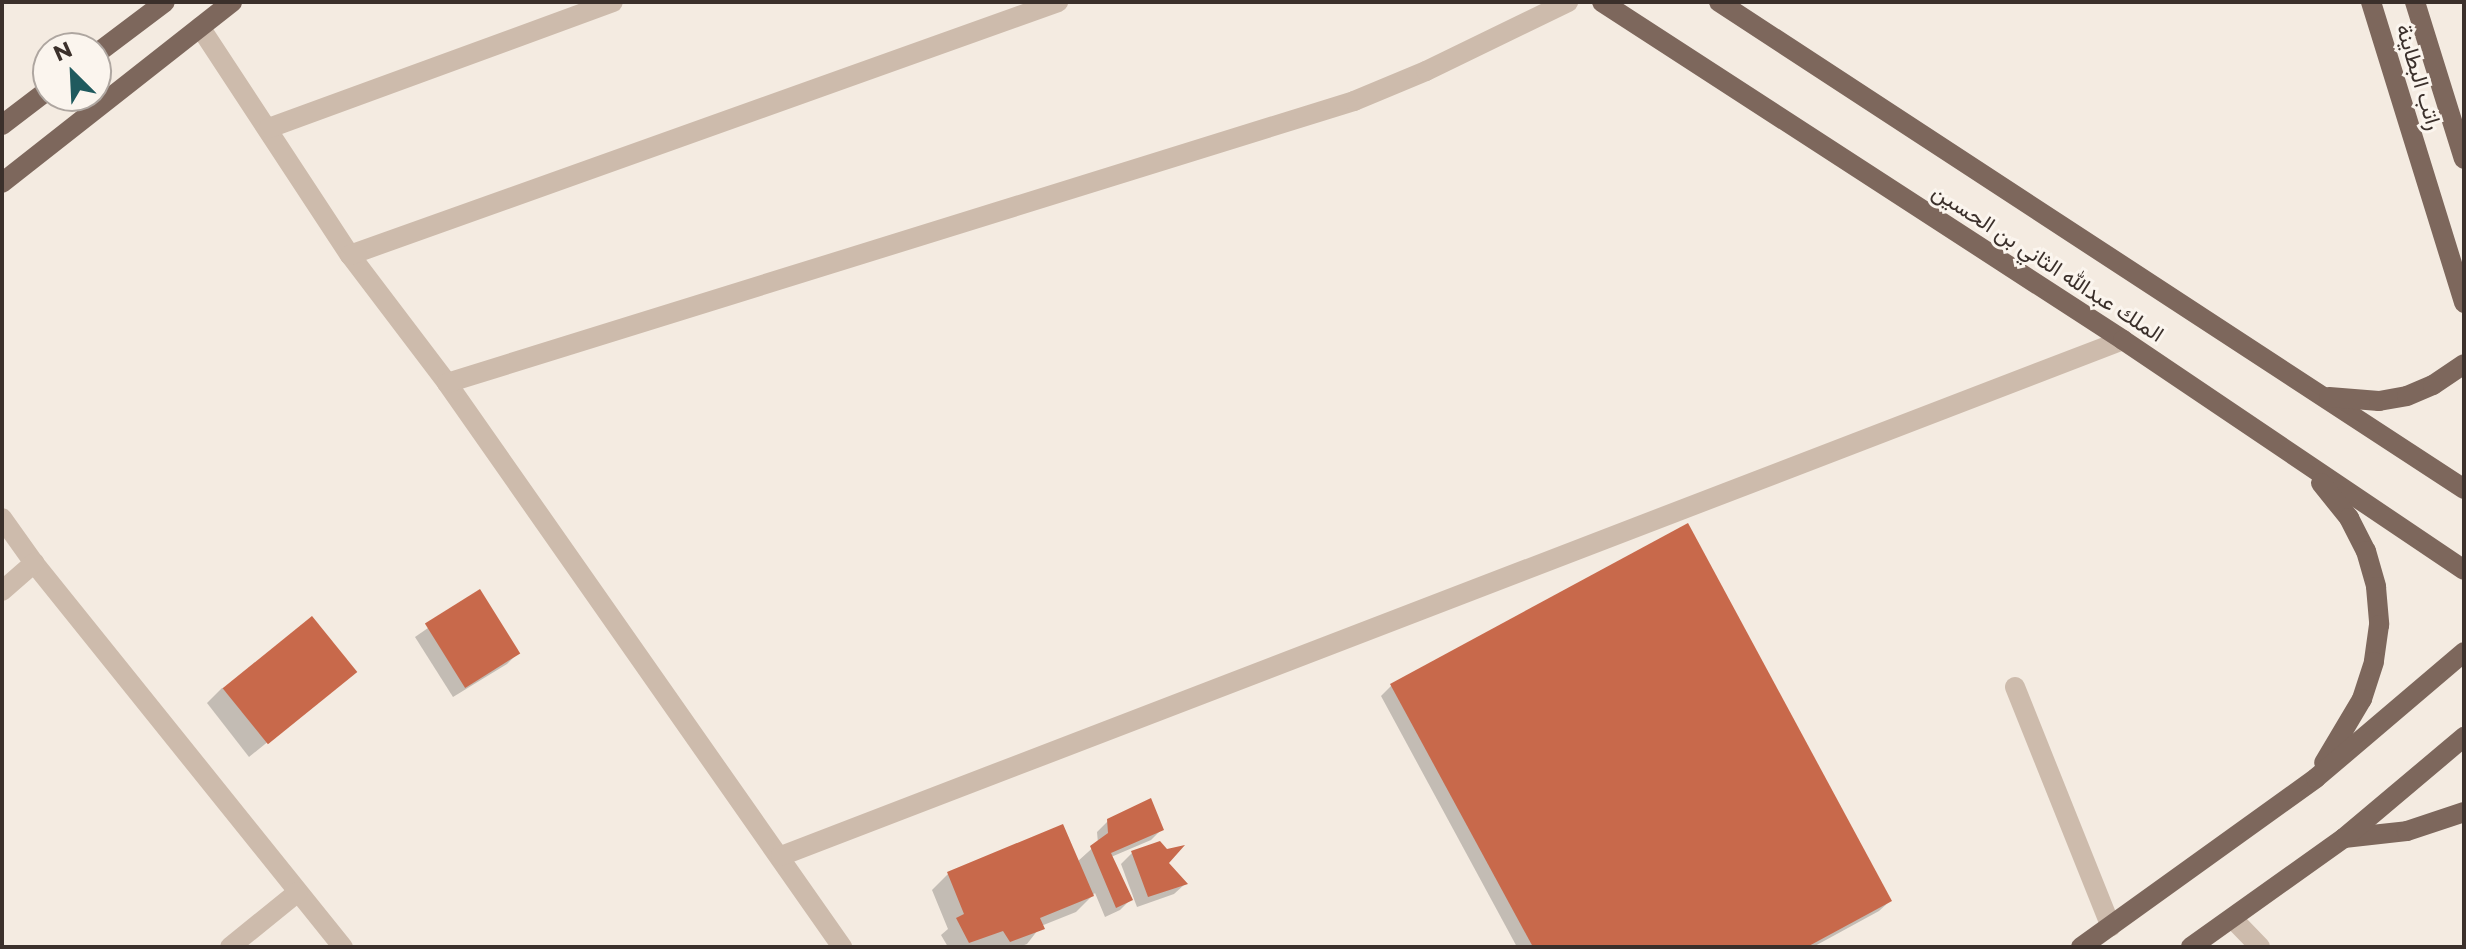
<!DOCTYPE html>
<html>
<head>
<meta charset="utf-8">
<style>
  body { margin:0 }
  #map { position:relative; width:2466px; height:949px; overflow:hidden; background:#f4ebe1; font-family:Montserrat,Vazirmatn,sans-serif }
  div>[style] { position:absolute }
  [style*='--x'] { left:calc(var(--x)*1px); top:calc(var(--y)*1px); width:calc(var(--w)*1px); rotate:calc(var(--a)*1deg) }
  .shadow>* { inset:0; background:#0003 }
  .building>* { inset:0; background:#c8694b; transform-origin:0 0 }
  .minor>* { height:20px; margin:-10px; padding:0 10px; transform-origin:10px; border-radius:10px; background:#cdbbac }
  .major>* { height:20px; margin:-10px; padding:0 10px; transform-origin:10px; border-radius:10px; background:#7d675c }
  span { translate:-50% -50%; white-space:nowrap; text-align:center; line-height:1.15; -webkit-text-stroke:6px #fbf5ee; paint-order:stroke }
  .street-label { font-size:22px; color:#3b302b }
  .frame { position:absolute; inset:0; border:4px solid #3b302b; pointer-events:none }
  .north { position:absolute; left:32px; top:32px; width:80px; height:80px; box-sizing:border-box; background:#fbf5ee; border:2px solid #aea6a0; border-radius:50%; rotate:336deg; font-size:22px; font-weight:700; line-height:32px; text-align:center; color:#3b302b }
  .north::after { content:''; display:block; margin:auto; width:28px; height:36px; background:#1f5a5e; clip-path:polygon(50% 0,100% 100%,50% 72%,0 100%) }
</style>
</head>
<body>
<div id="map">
  <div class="shadow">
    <i style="clip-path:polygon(480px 592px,518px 653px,507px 664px,453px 697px,415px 637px)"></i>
    <i style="clip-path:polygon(354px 672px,249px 757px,207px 703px,222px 688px)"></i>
    <i style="clip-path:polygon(1392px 685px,1890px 901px,1879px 911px,1813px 947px,1517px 947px,1381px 696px)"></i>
    <i style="clip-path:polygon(1108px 821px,1162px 829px,1151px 840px,1111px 857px,1130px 900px,1120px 910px,1105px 917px,1095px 893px,1076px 912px,1041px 926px,1027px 944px,1019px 947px,948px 947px,941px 935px,948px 929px,932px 890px,948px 874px,1077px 862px,1098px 843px,1097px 832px)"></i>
    <i style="clip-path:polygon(1132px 853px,1166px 863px,1185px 884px,1174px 894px,1137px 907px,1121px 864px)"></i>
  </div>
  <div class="building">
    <i style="clip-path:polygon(1688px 523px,1892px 901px,1807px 947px,1533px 947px,1390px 684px)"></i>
    <i style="left:480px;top:589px;width:76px;height:65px;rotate:58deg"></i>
    <i style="left:312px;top:616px;width:72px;height:115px;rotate:51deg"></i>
    <i style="clip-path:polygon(1151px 798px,1164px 830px,1111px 853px,1133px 900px,1116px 908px,1090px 846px,1108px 833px,1107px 819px)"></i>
    <i style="clip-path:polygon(1063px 824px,1094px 896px,1040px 918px,1045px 929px,1010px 942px,1003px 931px,969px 943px,956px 918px,964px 914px,947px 872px)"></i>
    <i style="clip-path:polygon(1160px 841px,1167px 849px,1185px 845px,1169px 863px,1188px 884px,1148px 897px,1131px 851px)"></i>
  </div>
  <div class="minor">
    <i style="--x:200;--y:27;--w:273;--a:56.7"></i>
    <i style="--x:350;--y:255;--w:161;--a:52.8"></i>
    <i style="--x:447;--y:383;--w:689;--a:54.99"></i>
    <i style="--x:269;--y:128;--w:366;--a:-20.1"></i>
    <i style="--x:350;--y:255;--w:752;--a:-19.66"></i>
    <i style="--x:447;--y:383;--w:950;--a:-17.27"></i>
    <i style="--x:1354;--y:101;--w:78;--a:-22.6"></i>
    <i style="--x:1426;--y:71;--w:158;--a:-25.9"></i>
    <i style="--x:2;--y:518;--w:55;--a:54.6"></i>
    <i style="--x:34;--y:563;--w:493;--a:51.2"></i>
    <i style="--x:2;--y:591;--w:43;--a:-41.2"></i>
    <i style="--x:2015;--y:687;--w:258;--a:68.2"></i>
    <i style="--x:781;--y:856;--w:1438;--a:-21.03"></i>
    <i style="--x:2233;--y:919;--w:39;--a:46"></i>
    <i style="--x:230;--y:947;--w:87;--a:-39"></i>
  </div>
  <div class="major">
    <i style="--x:1602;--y:2;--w:621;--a:32.97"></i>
    <i style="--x:2123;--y:340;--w:411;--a:34"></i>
    <i style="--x:1719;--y:2;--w:890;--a:33.17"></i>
    <i style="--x:2371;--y:2;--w:315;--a:72.8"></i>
    <i style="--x:2415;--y:2;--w:164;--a:72.7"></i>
    <i style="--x:96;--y:54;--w:86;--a:-37"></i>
    <i style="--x:2;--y:125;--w:58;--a:-37.3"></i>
    <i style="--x:2;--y:183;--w:293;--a:-38.2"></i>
    <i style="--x:2329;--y:397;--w:50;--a:4.6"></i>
    <i style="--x:2379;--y:401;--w:28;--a:-10"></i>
    <i style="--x:2407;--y:396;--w:28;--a:-23"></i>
    <i style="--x:2433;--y:385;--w:37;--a:-34"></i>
    <i style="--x:2321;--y:483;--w:45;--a:51.3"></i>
    <i style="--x:2349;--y:518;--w:37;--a:63"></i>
    <i style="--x:2366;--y:551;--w:37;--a:74"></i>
    <i style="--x:2376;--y:587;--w:38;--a:85"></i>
    <i style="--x:2379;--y:625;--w:37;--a:98"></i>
    <i style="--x:2374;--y:662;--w:39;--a:108"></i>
    <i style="--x:2362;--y:699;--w:74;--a:120.7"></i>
    <i style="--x:2344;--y:838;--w:63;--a:-6.3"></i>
    <i style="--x:2407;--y:831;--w:60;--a:-18.4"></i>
    <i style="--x:2081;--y:947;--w:289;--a:-35.7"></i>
    <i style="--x:2316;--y:778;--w:194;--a:-40.4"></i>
    <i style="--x:2191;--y:947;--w:188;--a:-35.5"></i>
    <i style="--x:2344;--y:838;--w:157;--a:-40.1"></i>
  </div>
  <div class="street-label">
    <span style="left:2419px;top:77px;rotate:73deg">راتب البطاينة</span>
    <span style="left:2048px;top:263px;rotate:33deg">الملك عبدالله الثاني بن الحسين</span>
  </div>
  <div class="frame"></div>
  <div class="north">N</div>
</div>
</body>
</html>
